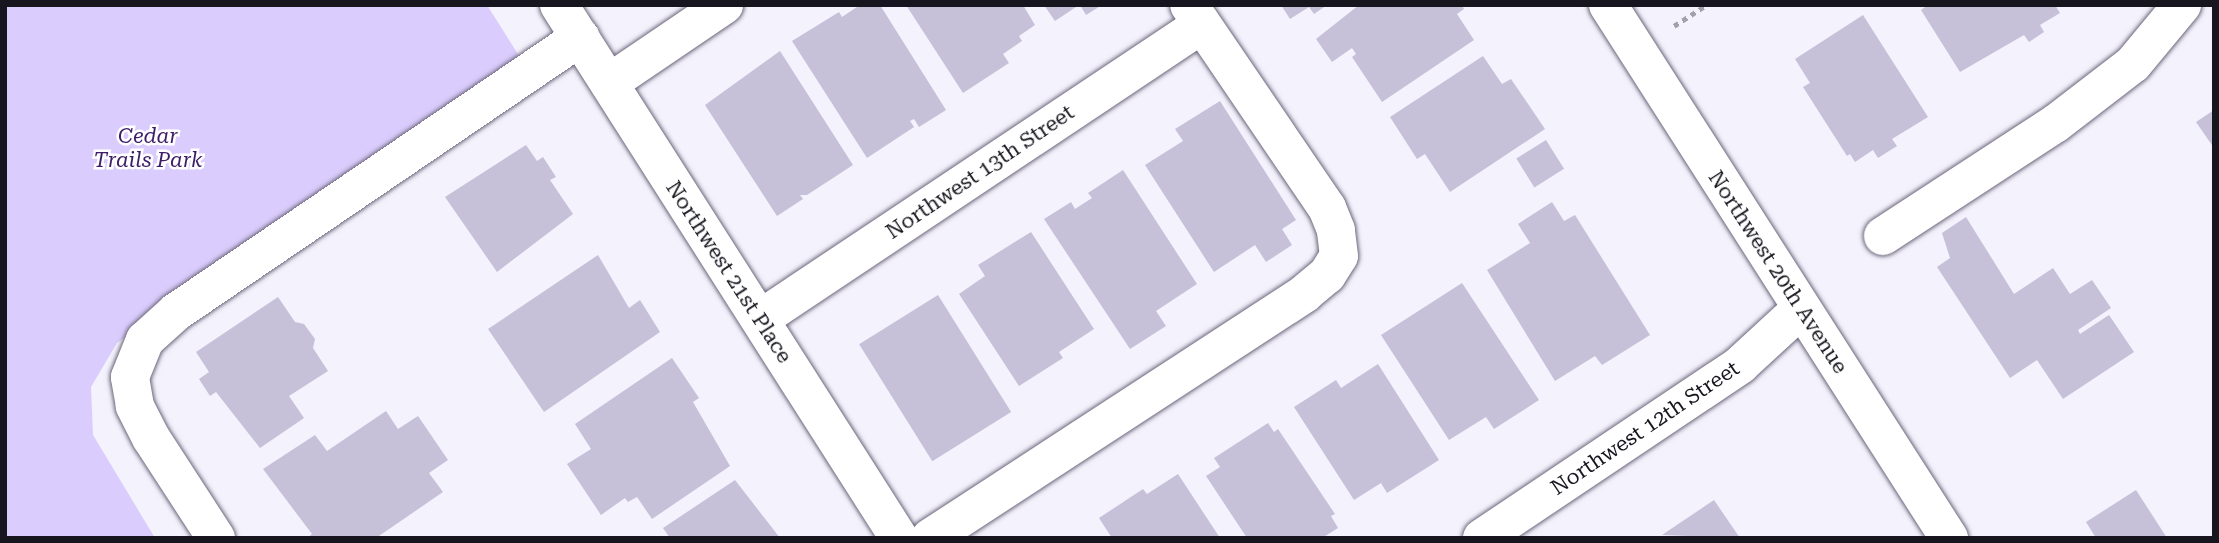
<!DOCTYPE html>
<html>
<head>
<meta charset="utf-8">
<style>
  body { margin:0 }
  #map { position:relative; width:2219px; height:543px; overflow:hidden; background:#f4f2fc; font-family:"Roboto Serif",serif }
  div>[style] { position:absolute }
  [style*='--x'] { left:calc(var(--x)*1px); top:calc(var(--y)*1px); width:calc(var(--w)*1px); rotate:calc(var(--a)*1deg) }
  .green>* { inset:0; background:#daccfc }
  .building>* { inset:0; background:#c6c0d8; transform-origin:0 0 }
  .path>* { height:4.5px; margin-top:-2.25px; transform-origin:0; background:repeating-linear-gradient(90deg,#a2a0aa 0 5px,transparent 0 10px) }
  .roads { filter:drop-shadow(0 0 2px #6c667c) drop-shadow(0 0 2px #6c667c) }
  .minor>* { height:38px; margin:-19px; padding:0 19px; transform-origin:19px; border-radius:19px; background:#fff }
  span { translate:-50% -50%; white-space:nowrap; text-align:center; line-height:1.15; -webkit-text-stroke:5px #fff; paint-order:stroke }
  .park-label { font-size:21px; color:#3d1d68; font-style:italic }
  .street-label { font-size:21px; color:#17151d }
  .frame { position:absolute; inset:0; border:7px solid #17151d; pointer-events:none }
</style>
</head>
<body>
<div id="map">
  <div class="green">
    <i style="clip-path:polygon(5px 5px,487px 5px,521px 59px,117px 343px,91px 387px,93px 435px,155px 538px,5px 538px)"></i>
  </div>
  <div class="building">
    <i style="clip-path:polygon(860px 5px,880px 5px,946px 110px,919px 127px,914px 119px,910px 121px,914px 127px,867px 158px,792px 41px,839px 12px,842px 17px)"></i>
    <i style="clip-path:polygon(906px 5px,1023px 5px,1035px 25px,1019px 36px,1022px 41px,1003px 54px,1009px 63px,963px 93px)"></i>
    <i style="clip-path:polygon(1044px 5px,1079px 5px,1055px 21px)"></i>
    <i style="clip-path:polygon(1080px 5px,1102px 5px,1086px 15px)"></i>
    <i style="clip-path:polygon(1281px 5px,1327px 5px,1314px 14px,1309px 7px,1290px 19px)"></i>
    <i style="clip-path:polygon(1359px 5px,1462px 5px,1464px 9px,1457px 14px,1474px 40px,1382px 102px,1352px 57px,1356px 54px,1352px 48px,1332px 62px,1316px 39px)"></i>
    <i style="clip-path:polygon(1928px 5px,2055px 5px,2060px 13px,2040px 25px,2044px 32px,2029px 42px,2024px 35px,1960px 72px,1921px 10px)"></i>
    <i style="clip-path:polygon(1863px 15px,1928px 117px,1892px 139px,1897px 146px,1878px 158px,1873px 150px,1855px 162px,1850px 154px,1847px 156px,1803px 87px,1810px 83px,1795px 59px)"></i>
    <i style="clip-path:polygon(780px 51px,853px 165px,807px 195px,800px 195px,803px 199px,777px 216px,705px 105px)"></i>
    <i style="clip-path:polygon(1483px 56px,1502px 84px,1511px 79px,1545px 129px,1450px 192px,1425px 154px,1417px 159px,1390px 117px)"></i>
    <i style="clip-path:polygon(1220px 101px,1296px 220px,1282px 229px,1292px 245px,1266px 262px,1255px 245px,1214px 272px,1145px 165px,1183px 141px,1175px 129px)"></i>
    <i style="clip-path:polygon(2214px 110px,2214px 148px,2196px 122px)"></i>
    <i style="left:1546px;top:140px;width:34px;height:35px;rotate:58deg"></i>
    <i style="clip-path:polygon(526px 145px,537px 161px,543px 157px,556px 177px,550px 180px,573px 214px,497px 272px,445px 197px)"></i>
    <i style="clip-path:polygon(1123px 170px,1197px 284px,1156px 311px,1166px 326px,1130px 349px,1044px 219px,1071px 202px,1075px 209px,1092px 198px,1088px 193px)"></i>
    <i style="clip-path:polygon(1552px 202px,1564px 221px,1575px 215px,1650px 335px,1602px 365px,1595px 356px,1555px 381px,1487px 270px,1530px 243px,1518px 224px)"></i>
    <i style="clip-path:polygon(1966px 217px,2014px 294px,2053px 268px,2070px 294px,2092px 280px,2111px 308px,2078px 330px,2080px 334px,2109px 315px,2134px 352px,2063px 399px,2037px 360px,2010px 378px,1937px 267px,1950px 258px,1942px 233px)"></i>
    <i style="clip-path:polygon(1031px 232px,1094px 329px,1059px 352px,1063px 358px,1019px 386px,959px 294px,985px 276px,978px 265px)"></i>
    <i style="clip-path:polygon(598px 255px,629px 308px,640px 300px,660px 332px,544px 412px,488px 329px)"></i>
    <i style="clip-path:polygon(1462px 283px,1539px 400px,1494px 429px,1486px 417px,1449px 440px,1381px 335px)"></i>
    <i style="left:938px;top:295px;width:138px;height:93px;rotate:58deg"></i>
    <i style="clip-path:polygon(278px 297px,295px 322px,304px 324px,315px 339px,313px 348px,328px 371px,289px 396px,304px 418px,260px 448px,216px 392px,210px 396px,199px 379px,209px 372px,196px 352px)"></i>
    <i style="clip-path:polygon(672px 358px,699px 398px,693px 402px,730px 466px,652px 519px,637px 497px,628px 502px,625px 498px,601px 515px,567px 464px,591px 449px,575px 424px)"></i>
    <i style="clip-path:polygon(1378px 364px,1439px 460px,1387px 493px,1381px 483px,1354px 500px,1294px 407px,1336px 380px,1341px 388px)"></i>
    <i style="clip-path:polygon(386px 411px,398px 429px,418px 416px,448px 460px,429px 473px,443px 492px,376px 538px,307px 538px,312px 534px,263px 469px,315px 435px,327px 451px)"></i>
    <i style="clip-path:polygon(1268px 423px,1274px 432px,1278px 429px,1335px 514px,1331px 516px,1338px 528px,1322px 538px,1247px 538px,1206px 476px,1220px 467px,1214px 458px)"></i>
    <i style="clip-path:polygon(1178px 474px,1220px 538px,1112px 538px,1099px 518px,1143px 489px,1147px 494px)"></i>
    <i style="clip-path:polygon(735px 480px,780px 538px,670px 538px,663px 528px)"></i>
    <i style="clip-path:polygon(2136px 490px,2167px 538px,2096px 538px,2086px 522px)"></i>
    <i style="clip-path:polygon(1714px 500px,1740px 538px,1662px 535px)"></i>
  </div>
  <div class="path">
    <i style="--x:1674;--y:26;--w:38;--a:-33"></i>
  </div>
  <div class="roads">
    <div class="minor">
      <i style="--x:559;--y:5;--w:632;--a:57.47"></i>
      <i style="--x:1608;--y:5;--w:633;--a:57.39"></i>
      <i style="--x:609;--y:83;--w:139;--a:-34.1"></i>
      <i style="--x:1883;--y:236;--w:205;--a:-33.1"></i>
      <i style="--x:2055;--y:124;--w:98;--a:-37.6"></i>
      <i style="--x:2133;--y:64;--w:77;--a:-50.3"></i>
      <i style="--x:760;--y:319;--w:530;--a:-33.69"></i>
      <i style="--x:216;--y:538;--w:119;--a:-123"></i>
      <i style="--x:151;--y:438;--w:36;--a:-117"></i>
      <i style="--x:135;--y:406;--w:29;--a:-100"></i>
      <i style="--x:130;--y:377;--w:40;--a:-68"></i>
      <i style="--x:145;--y:340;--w:42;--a:-42.1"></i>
      <i style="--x:176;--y:312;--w:489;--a:-34.2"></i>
      <i style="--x:930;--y:538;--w:447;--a:-33.1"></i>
      <i style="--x:1304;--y:294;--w:30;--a:-40"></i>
      <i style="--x:1327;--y:275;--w:22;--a:-58"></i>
      <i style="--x:1339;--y:256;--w:26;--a:-97"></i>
      <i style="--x:1336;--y:230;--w:24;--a:-112"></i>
      <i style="--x:1327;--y:208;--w:245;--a:-124.2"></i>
      <i style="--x:1482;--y:538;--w:311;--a:-33.8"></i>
      <i style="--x:1740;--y:365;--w:83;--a:-42.6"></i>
    </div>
  </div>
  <div class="park-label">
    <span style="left:148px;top:148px">Cedar<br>Trails Park</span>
  </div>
  <div class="street-label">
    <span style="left:980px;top:172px;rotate:-34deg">Northwest 13th Street</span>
    <span style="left:729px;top:272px;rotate:57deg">Northwest 21st Place</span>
    <span style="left:1778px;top:272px;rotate:57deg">Northwest 20th Avenue</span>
    <span style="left:1645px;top:428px;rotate:-34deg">Northwest 12th Street</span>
  </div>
  <div class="frame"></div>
</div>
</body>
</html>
